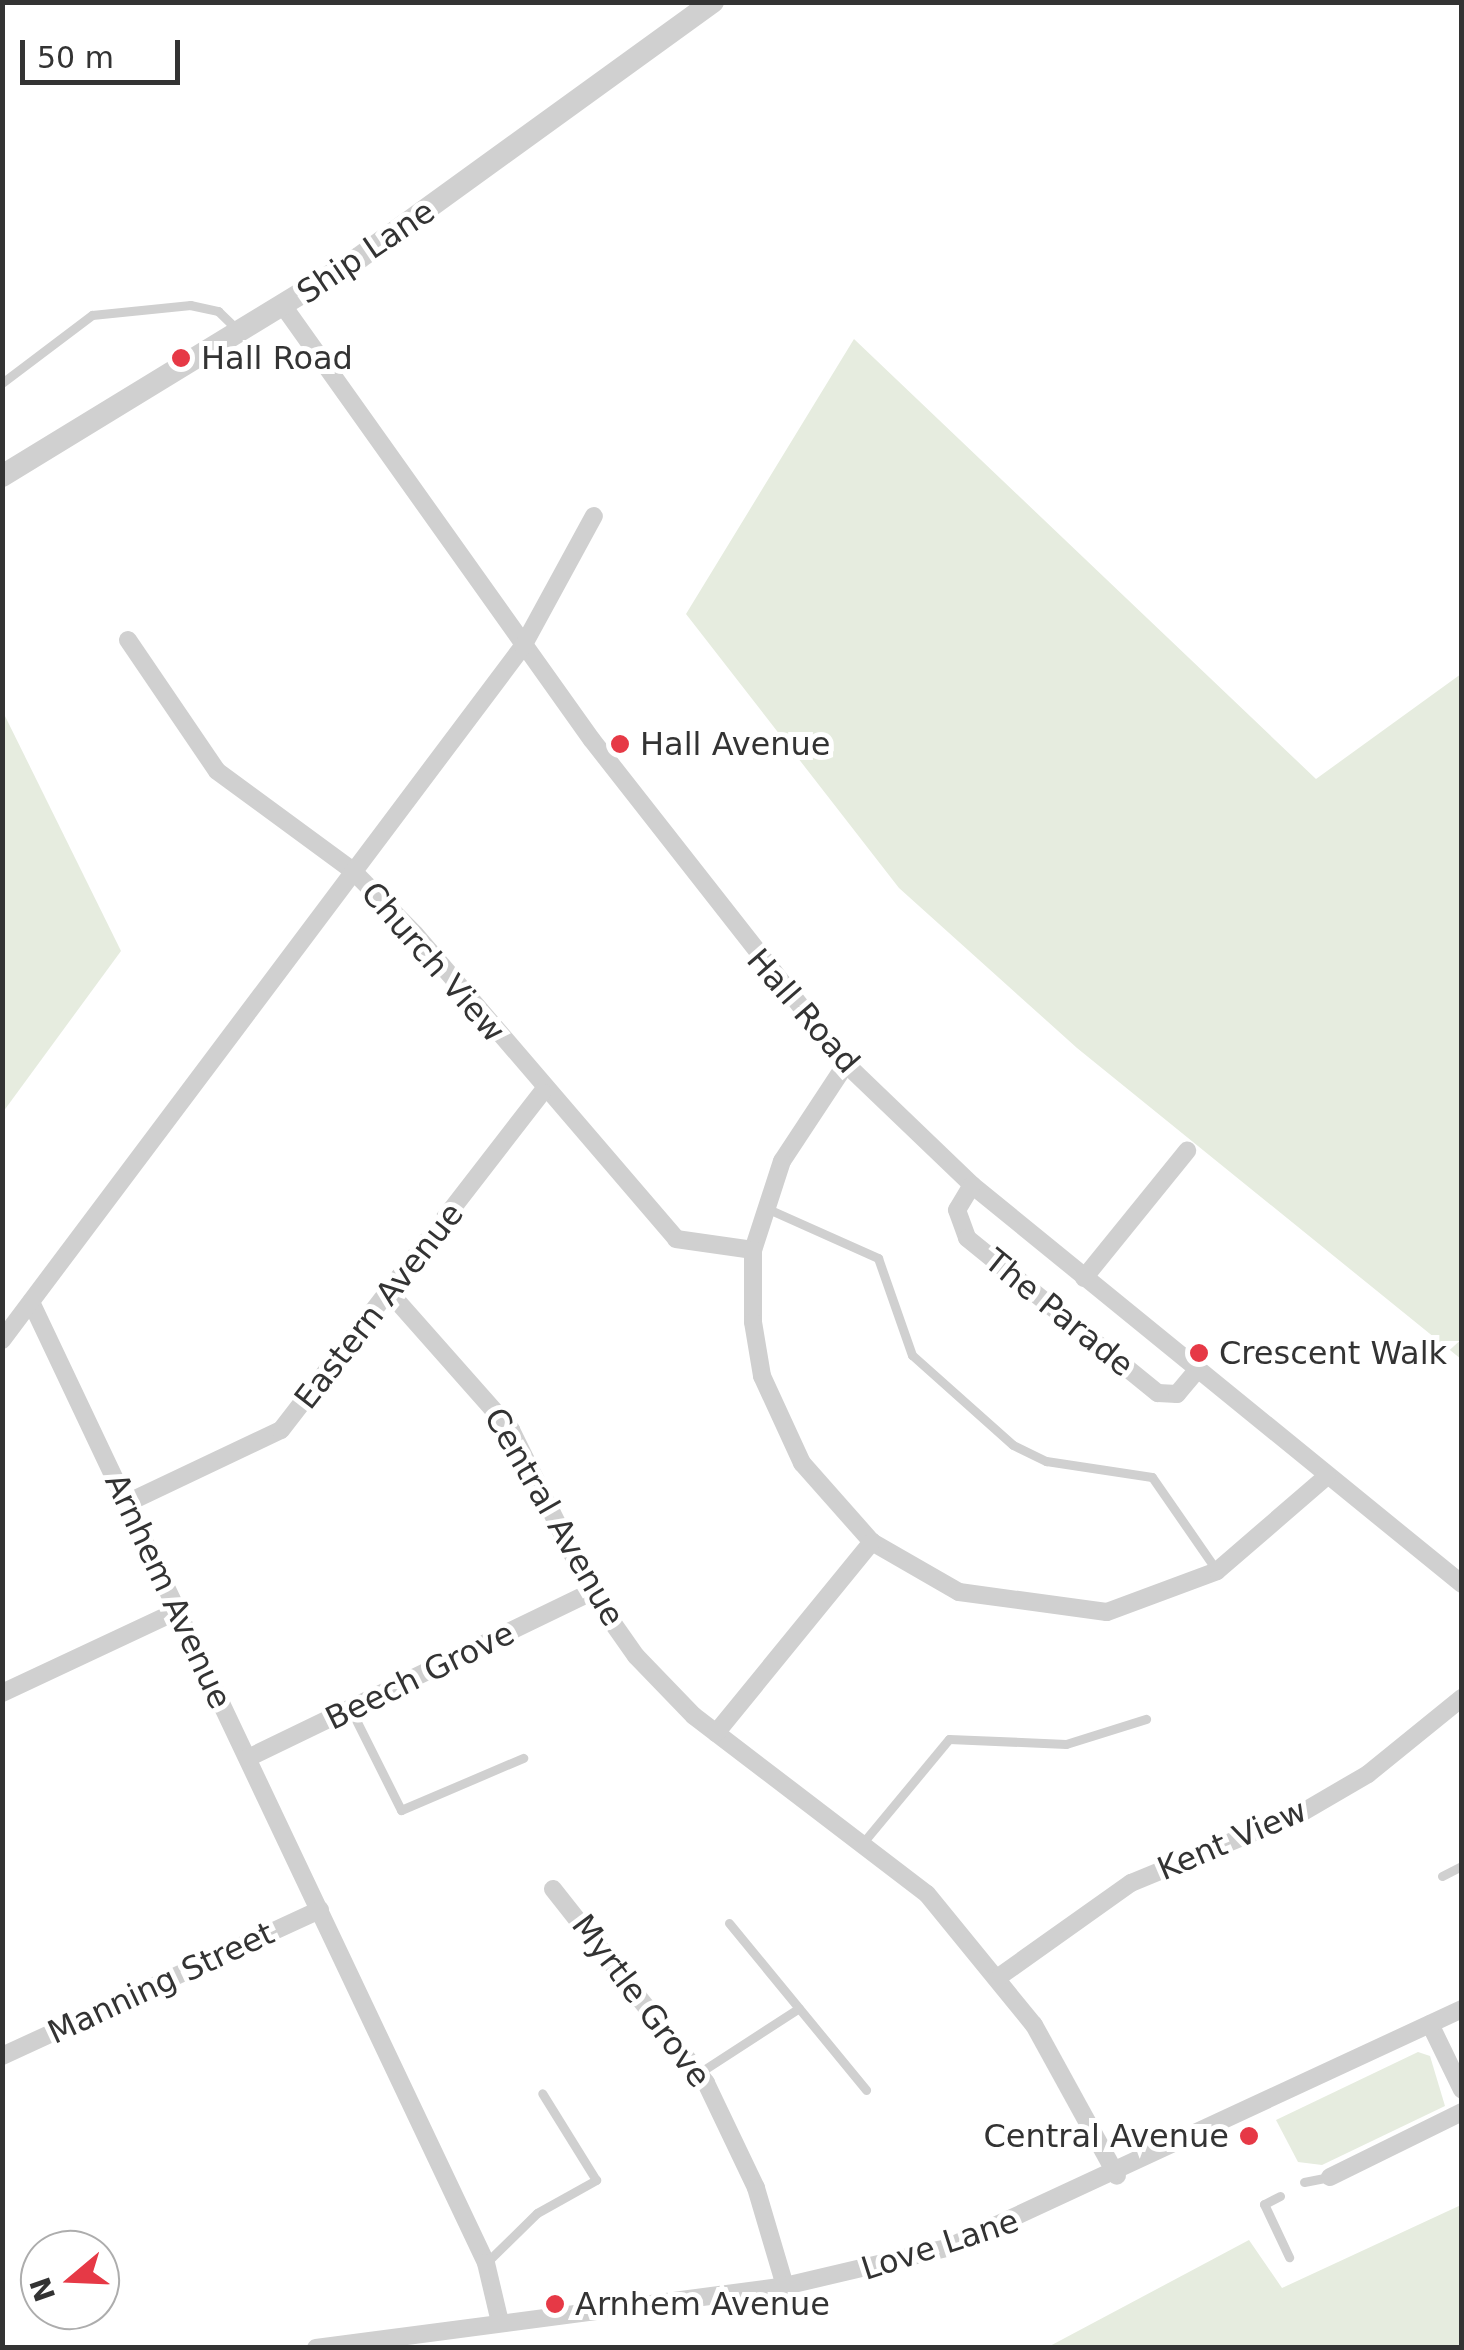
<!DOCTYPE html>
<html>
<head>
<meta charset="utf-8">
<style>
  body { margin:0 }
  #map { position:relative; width:1464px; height:2350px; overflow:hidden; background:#fff; font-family:"DejaVu Sans",sans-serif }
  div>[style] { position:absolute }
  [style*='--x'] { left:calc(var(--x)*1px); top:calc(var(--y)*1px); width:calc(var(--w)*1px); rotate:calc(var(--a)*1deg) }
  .green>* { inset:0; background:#e6ecdf }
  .service>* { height:9px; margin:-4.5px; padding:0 4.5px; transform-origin:4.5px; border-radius:4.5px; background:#d0d0d0 }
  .minor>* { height:18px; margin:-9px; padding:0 9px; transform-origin:9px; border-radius:9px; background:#d0d0d0 }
  .tertiary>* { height:22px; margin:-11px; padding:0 11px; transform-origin:11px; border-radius:11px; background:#d0d0d0 }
  .dots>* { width:28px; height:28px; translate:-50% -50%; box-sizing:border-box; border:5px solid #fff; border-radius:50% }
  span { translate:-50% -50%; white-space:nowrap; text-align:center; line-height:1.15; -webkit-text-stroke:10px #fff; paint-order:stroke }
  .street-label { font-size:32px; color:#333 }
  .poi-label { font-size:32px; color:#333 }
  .left { translate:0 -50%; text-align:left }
  .right { translate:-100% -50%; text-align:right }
  .frame { position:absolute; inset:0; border:5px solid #333; pointer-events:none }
  .north { position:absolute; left:20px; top:2230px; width:100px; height:100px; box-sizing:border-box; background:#fff; border:2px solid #adadad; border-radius:50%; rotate:251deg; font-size:28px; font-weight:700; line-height:40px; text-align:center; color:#333 }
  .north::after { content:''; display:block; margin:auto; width:35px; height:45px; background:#e63946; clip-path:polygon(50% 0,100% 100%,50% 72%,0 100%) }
  .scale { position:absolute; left:20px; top:40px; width:160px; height:45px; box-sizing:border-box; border:5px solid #333; border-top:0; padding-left:12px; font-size:30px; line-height:35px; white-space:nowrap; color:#333; -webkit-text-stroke:8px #fff; paint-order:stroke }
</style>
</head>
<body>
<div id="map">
  <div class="green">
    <i style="clip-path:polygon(854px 339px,1316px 779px,1461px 674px,1461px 1359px,1077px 1048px,899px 888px,686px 614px)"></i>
    <i style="clip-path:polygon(3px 712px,121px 951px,3px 1112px,2px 712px)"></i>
    <i style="clip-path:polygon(1418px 2052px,1430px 2056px,1445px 2106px,1322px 2165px,1298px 2162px,1276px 2120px)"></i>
    <i style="clip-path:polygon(1461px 2205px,1461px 2347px,1048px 2347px,1249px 2240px,1282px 2288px)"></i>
  </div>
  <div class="service">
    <i style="--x:2;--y:383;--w:113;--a:-37.1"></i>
    <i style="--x:92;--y:315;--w:99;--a:-5.8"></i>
    <i style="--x:190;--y:305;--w:29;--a:12"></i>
    <i style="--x:218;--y:311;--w:28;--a:44"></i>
    <i style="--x:766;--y:1208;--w:123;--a:24.1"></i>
    <i style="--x:878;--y:1258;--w:103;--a:70.7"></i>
    <i style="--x:912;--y:1355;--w:135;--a:41.7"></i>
    <i style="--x:1013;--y:1445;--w:37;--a:26"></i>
    <i style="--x:1046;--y:1461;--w:107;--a:8.6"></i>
    <i style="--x:1152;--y:1477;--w:114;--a:55.3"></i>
    <i style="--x:351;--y:1710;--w:112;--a:63.4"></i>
    <i style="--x:401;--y:1810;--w:133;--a:-23.1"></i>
    <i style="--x:866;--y:1839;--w:130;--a:-50.3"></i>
    <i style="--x:949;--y:1739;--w:117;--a:2.4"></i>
    <i style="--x:1066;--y:1744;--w:84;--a:-17.4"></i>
    <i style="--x:1442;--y:1876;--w:22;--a:-27"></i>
    <i style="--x:729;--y:1923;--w:216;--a:50.6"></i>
    <i style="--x:699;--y:2073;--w:119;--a:-33"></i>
    <i style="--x:1304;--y:2182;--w:26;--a:-11"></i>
    <i style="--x:1280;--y:2196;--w:18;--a:153"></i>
    <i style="--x:1264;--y:2204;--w:59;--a:64.7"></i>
    <i style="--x:486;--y:2263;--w:71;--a:-44.4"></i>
    <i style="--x:537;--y:2213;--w:68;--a:-29.2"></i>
    <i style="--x:596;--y:2180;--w:102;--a:-121.8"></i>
  </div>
  <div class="minor">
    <i style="--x:284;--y:307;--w:531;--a:54.58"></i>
    <i style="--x:592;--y:740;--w:412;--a:51.9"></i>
    <i style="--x:846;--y:1064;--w:175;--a:43.8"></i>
    <i style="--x:972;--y:1185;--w:632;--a:39.16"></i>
    <i style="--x:128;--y:640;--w:158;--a:55.8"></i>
    <i style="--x:217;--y:771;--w:169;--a:36.3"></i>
    <i style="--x:353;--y:871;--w:88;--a:45.5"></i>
    <i style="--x:415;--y:934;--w:401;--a:49.4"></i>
    <i style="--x:676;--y:1239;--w:78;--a:8.1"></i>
    <i style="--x:846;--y:1064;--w:116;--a:123.4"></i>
    <i style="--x:782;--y:1161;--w:94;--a:108"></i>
    <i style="--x:753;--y:1250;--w:72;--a:90"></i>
    <i style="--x:753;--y:1322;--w:55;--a:80.5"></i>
    <i style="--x:762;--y:1376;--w:96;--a:65.3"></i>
    <i style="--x:802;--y:1463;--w:106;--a:48.5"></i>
    <i style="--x:872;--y:1542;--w:100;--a:29.9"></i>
    <i style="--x:959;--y:1592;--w:149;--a:7.7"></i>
    <i style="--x:1107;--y:1612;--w:117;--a:-20.4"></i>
    <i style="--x:1217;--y:1571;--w:145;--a:-40.8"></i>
    <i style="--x:972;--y:1185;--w:29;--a:121"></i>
    <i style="--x:957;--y:1210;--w:30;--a:70"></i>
    <i style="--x:967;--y:1238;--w:246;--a:39.1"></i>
    <i style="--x:1158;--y:1393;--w:19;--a:3"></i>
    <i style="--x:1177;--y:1394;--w:33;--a:-50"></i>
    <i style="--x:1084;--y:1278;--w:164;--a:-51"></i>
    <i style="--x:390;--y:1293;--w:183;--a:48.5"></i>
    <i style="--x:511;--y:1430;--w:181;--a:63.7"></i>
    <i style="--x:591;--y:1592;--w:78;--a:54.9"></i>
    <i style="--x:636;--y:1656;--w:83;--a:46"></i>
    <i style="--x:694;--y:1716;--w:293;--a:37.4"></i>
    <i style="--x:927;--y:1894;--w:169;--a:50.8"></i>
    <i style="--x:1034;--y:2025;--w:172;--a:61.2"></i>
    <i style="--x:31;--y:1302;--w:1063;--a:64.66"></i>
    <i style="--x:486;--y:2263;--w:57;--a:76.7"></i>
    <i style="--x:2;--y:1340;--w:868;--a:-53.1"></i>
    <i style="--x:523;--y:646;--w:148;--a:-61.4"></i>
    <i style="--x:127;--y:1503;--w:170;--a:-25.4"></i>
    <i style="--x:281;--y:1430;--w:427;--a:-52.3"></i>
    <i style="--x:2;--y:1693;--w:193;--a:-25.1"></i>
    <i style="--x:716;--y:1733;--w:247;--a:-50.8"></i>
    <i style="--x:248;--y:1758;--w:381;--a:-25.8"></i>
    <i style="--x:553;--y:1889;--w:247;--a:51.7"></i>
    <i style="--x:706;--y:2083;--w:116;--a:64.5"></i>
    <i style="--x:756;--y:2188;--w:102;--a:73.5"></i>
    <i style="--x:1000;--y:1976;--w:161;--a:-35.4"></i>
    <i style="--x:1131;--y:1883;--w:186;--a:-22.4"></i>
    <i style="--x:1303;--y:1812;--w:75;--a:-30.3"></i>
    <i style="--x:1368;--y:1774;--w:121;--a:-39"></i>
    <i style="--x:1430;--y:2024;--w:73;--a:64.1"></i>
    <i style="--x:2;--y:2056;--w:350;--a:-24.7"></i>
    <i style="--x:1330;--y:2177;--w:147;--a:-26.2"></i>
    <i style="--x:316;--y:2348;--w:473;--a:-7.5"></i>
    <i style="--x:785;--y:2286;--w:166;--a:-13.2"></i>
    <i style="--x:947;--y:2248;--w:568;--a:-24.89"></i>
  </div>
  <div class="tertiary">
    <i style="--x:2;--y:476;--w:418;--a:-31.4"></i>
    <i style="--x:359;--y:258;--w:437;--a:-35.9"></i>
  </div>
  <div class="dots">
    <i style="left:181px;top:358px;background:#e63946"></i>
    <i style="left:620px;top:744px;background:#e63946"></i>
    <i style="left:1199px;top:1353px;background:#e63946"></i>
    <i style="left:1249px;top:2136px;background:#e63946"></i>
    <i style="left:555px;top:2304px;background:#e63946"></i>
  </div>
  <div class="street-label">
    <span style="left:366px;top:252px;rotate:-34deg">Ship Lane</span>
    <span style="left:433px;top:962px;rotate:49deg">Church View</span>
    <span style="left:803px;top:1011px;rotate:49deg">Hall Road</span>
    <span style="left:379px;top:1306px;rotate:-52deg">Eastern Avenue</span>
    <span style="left:1059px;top:1313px;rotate:39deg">The Parade</span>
    <span style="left:554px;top:1517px;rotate:60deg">Central Avenue</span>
    <span style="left:168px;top:1591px;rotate:65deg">Arnhem Avenue</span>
    <span style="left:420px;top:1676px;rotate:-26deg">Beech Grove</span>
    <span style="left:1232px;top:1840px;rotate:-23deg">Kent View</span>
    <span style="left:161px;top:1983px;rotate:-25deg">Manning Street</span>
    <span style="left:641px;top:2001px;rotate:53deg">Myrtle Grove</span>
    <span style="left:940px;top:2245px;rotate:-18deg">Love Lane</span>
  </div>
  <div class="poi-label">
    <span class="left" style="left:201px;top:358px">Hall Road</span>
    <span class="left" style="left:640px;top:744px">Hall Avenue</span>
    <span class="left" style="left:1219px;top:1353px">Crescent Walk</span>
    <span class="right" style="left:1229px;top:2136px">Central Avenue</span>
    <span class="left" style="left:575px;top:2304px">Arnhem Avenue</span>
  </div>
  <div class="frame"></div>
  <div class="north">N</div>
  <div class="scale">50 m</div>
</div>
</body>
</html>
